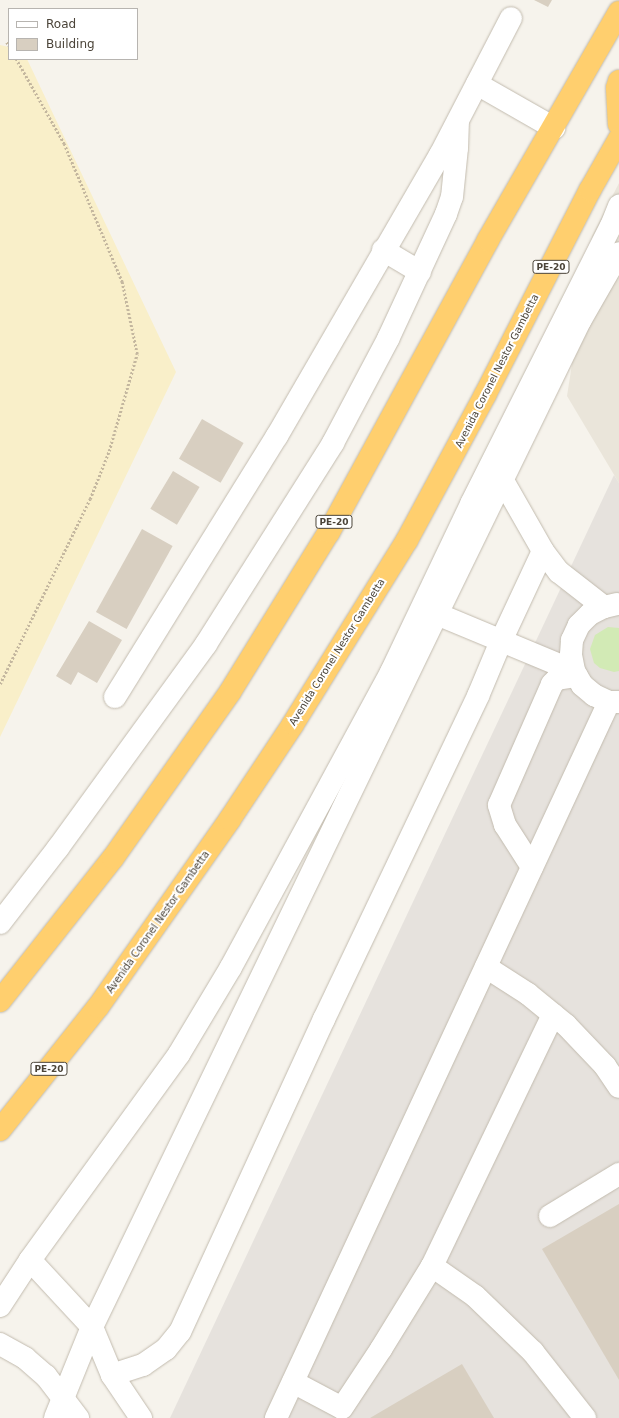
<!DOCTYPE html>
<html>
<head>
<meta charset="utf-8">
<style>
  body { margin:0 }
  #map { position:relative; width:619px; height:1418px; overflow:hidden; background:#f6f3ec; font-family:"DejaVu Sans",sans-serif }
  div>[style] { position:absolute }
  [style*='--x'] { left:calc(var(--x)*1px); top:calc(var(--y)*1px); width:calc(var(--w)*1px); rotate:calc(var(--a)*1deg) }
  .residential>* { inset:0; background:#eae5da }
  .industrial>* { inset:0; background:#e6e2dd }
  .green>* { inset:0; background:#d2eab5 }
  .sand>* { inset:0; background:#f9efc9 }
  .building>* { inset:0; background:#d8cfc1; transform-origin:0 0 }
  .path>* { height:2.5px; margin-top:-1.25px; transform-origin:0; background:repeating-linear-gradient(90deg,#c4b79f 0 2px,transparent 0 4px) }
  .roads { filter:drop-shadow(0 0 1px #c2bbae) drop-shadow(0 0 1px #c2bbae) }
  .minor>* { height:22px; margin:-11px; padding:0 11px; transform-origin:11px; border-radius:11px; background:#fff }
  .highway>* { height:22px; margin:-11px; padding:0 11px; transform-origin:11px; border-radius:11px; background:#ffcf6e }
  span { translate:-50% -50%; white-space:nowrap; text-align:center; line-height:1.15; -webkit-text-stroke:4px #fff; paint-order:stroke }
  .shield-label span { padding:1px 3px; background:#fff; border:1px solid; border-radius:3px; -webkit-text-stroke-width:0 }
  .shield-label { font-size:9px; color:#4b4439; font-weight:700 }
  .street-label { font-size:10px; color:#4b4439 }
  .legend { position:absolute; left:8px; top:8px; width:130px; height:52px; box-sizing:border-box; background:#fff; border:1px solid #b7b4b0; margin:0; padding:5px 7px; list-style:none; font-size:12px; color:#4b4439 }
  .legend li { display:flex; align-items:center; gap:8px; height:20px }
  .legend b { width:20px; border:1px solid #b7b4b0 }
</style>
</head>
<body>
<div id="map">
  <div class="residential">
    <i style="clip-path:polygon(619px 183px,619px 483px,567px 396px,592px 236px)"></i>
  </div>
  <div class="industrial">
    <i style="clip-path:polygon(614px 475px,619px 483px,619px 1418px,170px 1418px)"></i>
  </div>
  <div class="green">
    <i style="clip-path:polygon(608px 627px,619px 628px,619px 671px,614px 672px,600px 668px,594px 663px,590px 649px,595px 635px)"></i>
  </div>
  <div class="sand">
    <i style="clip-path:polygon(0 45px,9px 47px,9px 59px,27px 59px,176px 372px,0 737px)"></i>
  </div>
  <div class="building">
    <i style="clip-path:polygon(534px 0,552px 0,548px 7px)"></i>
    <i style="left:202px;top:419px;width:48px;height:46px;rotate:30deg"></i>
    <i style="left:173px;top:471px;width:31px;height:44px;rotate:31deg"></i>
    <i style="left:142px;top:529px;width:35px;height:95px;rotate:29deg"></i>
    <i style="clip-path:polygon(89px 621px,122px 640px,97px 683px,78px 672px,71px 685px,56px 676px)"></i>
    <i style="clip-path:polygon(619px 1204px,619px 1380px,542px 1249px)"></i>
    <i style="clip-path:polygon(462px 1364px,494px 1418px,370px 1418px)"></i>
  </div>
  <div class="path">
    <i style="--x:7;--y:42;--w:4;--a:63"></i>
    <i style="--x:0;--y:684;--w:206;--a:-64.1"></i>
    <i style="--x:90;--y:499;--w:52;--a:-68.4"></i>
    <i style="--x:109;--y:451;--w:101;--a:-73.9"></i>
    <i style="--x:137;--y:354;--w:74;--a:-101.8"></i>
    <i style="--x:122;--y:282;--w:150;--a:-112.8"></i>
    <i style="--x:64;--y:144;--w:98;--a:-119.5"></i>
  </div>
  <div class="roads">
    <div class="minor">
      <i style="--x:477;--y:84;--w:89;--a:29.7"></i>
      <i style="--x:383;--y:250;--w:43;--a:30.7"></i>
      <i style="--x:502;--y:479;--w:83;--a:60.3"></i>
      <i style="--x:543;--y:551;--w:26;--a:53"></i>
      <i style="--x:559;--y:572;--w:57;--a:37.9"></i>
      <i style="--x:617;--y:604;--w:13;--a:167"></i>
      <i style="--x:604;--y:607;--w:16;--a:153"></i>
      <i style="--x:590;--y:614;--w:16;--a:135"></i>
      <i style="--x:579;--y:625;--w:17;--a:115"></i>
      <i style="--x:572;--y:640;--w:15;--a:94"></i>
      <i style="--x:571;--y:655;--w:16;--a:79"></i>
      <i style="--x:574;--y:671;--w:16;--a:60"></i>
      <i style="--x:582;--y:685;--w:16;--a:40"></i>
      <i style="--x:594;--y:695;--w:17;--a:25"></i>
      <i style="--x:609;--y:702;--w:10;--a:0"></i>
      <i style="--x:437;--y:614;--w:148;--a:22.6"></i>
      <i style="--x:115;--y:697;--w:307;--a:-58.2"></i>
      <i style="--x:277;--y:436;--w:325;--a:-59.9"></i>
      <i style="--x:440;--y:155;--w:154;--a:-62.6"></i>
      <i style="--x:532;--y:867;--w:50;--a:-122.7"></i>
      <i style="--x:505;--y:825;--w:21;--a:-107"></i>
      <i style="--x:499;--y:805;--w:132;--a:-66.3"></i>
      <i style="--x:552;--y:684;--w:7;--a:-45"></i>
      <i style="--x:557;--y:679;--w:20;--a:-9"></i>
      <i style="--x:0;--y:923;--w:95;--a:-52.3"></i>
      <i style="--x:58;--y:848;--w:252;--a:-54"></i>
      <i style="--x:206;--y:644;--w:238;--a:-57.7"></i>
      <i style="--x:333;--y:443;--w:118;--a:-62.1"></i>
      <i style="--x:388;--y:339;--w:138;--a:-65.1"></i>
      <i style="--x:446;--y:214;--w:18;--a:-71"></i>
      <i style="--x:452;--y:197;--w:49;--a:-84.2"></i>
      <i style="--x:457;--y:148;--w:26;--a:-88"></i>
      <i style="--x:486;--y:967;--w:50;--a:32.7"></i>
      <i style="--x:528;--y:994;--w:49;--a:39.2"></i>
      <i style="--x:566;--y:1025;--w:57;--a:46.4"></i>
      <i style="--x:605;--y:1066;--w:25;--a:56"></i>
      <i style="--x:550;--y:1216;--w:81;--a:-31.3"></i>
      <i style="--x:30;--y:1260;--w:91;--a:47.2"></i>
      <i style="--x:92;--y:1327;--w:52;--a:67.4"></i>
      <i style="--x:112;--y:1375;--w:52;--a:56"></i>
      <i style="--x:432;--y:1266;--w:52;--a:34.9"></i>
      <i style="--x:475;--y:1296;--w:81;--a:44"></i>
      <i style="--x:533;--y:1352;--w:84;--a:51.8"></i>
      <i style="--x:0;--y:1306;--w:55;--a:-56.9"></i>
      <i style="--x:30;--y:1260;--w:254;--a:-54.1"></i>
      <i style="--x:179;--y:1054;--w:101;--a:-59.1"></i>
      <i style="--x:231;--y:967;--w:336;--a:-61.5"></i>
      <i style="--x:391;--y:672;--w:186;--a:-64.5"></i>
      <i style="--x:471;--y:504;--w:311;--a:-63.3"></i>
      <i style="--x:611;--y:226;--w:22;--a:-68"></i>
      <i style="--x:0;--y:1344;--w:29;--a:29"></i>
      <i style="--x:25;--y:1358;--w:28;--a:41"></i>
      <i style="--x:46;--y:1376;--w:53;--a:52.7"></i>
      <i style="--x:112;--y:1375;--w:33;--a:-18"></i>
      <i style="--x:143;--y:1365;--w:28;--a:-35"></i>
      <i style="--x:166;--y:1349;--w:22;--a:-51"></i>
      <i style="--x:180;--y:1332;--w:345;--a:-65.3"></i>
      <i style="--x:324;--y:1019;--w:358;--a:-64.5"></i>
      <i style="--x:478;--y:696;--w:60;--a:-67.3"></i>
      <i style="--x:501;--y:641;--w:99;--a:-65"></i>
      <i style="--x:293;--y:1382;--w:55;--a:28"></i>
      <i style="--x:342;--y:1408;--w:71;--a:-56.5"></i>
      <i style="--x:381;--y:1349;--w:97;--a:-58.4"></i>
      <i style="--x:432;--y:1266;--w:279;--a:-64.3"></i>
      <i style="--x:55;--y:1418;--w:98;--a:-67.9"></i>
      <i style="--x:92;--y:1327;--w:792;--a:-64.18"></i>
      <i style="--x:437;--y:614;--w:326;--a:-64"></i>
      <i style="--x:580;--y:321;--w:78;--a:-60.2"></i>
      <i style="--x:276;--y:1418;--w:790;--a:-65.06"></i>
    </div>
    <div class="highway">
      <i style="--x:619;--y:81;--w:7;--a:106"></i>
      <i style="--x:617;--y:88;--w:36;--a:87"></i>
      <i style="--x:0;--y:1001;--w:182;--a:-51.7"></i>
      <i style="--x:113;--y:858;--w:203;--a:-54.8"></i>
      <i style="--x:230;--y:692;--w:188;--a:-58.3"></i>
      <i style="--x:329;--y:532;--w:332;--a:-61.4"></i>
      <i style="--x:488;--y:240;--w:263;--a:-60.1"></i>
      <i style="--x:0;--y:1130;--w:157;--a:-51.5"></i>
      <i style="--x:98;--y:1007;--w:230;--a:-54.9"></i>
      <i style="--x:230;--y:819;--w:114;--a:-56.4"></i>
      <i style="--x:293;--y:724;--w:216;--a:-58.2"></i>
      <i style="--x:407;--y:540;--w:165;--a:-61.7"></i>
      <i style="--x:485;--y:395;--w:230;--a:-62.9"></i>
      <i style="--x:590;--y:190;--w:59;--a:-60.4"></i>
    </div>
  </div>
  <div class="shield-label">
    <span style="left:551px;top:267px">PE-20</span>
    <span style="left:334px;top:522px">PE-20</span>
    <span style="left:49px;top:1069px">PE-20</span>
  </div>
  <div class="street-label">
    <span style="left:497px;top:371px;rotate:-63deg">Avenida Coronel Nestor Gambetta</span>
    <span style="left:337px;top:652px;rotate:-58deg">Avenida Coronel Nestor Gambetta</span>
    <span style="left:158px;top:922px;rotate:-55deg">Avenida Coronel Nestor Gambetta</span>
  </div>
  <ul class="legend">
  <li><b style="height:5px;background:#fff"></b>Road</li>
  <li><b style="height:11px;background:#d8cfc1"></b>Building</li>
  </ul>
</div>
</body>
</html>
